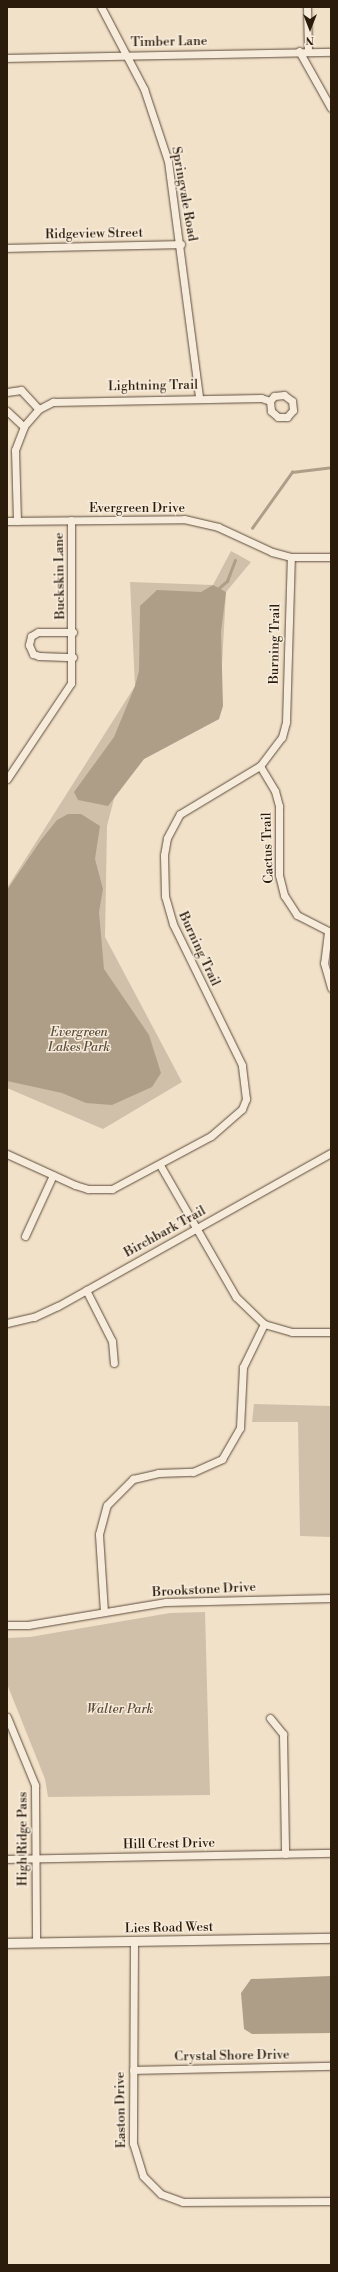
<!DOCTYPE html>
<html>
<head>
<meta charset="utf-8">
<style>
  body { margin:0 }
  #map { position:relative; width:338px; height:2272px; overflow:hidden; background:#f2e1c9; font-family:"Libre Bodoni",serif }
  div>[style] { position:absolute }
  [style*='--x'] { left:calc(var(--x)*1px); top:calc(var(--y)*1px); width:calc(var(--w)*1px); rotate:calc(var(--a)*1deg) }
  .green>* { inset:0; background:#d0bfa9 }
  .water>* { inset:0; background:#ae9e88 }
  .stream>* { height:2.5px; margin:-1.25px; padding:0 1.25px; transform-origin:1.25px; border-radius:1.25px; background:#ae9e88 }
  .roads { filter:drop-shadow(0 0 1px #5c4c3a) drop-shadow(0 0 1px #5c4c3a) }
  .minor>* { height:7px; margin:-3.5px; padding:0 3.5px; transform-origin:3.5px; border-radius:3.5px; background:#f7ecdc }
  .tertiary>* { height:9px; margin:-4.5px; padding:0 4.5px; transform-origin:4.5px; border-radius:4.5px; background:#f7ecdc }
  span { translate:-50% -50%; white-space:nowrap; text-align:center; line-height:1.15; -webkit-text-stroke:3px #f7ecdc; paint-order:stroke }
  .street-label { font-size:13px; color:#2a1b0a }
  .park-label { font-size:13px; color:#5c4c3a; font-style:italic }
  .frame { position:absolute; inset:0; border:8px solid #2a1b0a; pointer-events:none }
  .north { position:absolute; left:290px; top:8px; width:40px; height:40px; -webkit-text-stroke:3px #f7ecdc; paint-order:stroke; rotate:180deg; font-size:11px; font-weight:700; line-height:16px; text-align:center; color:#2a1b0a }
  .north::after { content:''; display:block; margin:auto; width:14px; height:18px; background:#2a1b0a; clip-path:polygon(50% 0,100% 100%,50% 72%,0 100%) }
</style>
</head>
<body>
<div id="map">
  <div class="green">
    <i style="clip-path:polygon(231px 551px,251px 562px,226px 592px,219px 719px,144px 759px,115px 795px,107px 826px,105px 937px,182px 1082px,103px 1129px,7px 1088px,7px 888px,135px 686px,130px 582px,213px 585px)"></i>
    <i style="clip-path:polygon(254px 1404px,331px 1406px,331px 1537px,300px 1536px,298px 1422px,252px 1422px)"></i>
    <i style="clip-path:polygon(205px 1612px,210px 1795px,48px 1797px,45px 1779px,7px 1684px,7px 1638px,30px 1637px,170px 1613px)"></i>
  </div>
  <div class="water">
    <i style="clip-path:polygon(213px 585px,226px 592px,221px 632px,223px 706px,219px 719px,144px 759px,108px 806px,78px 800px,74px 792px,114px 737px,135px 686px,139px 671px,140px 606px,157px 590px,201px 592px)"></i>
    <i style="clip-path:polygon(68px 814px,81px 814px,100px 826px,95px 859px,103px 889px,99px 912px,104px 969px,149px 1035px,161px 1073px,152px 1087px,112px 1105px,86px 1103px,62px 1093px,7px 1081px,7px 890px,41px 840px,57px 820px)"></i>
    <i style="clip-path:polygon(331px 1976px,331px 2033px,252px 2034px,244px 2029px,241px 1993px,251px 1979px)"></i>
  </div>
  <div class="stream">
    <i style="--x:252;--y:528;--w:69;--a:-54.5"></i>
    <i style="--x:292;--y:472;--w:39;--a:-7"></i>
    <i style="--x:219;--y:588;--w:11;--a:-41"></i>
    <i style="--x:227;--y:581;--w:22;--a:-69"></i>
  </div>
  <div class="roads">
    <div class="minor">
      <i style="--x:101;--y:7;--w:93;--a:62.3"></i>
      <i style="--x:144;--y:89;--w:76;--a:71.6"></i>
      <i style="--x:168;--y:161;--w:238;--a:82.5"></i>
      <i style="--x:307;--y:7;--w:44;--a:88.7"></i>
      <i style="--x:299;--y:51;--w:65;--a:60.7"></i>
      <i style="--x:7;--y:58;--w:324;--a:-1.1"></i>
      <i style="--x:7;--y:248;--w:174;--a:-1.3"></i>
      <i style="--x:7;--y:392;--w:14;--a:-8"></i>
      <i style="--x:21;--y:390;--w:26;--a:47"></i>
      <i style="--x:7;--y:411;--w:23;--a:43"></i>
      <i style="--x:7;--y:521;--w:177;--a:-0.6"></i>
      <i style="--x:184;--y:519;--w:35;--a:13"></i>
      <i style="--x:218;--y:527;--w:60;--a:24.8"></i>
      <i style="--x:272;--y:552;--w:20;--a:15"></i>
      <i style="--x:291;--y:557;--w:40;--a:0"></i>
      <i style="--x:17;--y:521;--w:71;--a:-91.6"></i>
      <i style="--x:15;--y:450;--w:26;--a:-69"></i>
      <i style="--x:24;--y:426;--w:23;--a:-49"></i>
      <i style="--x:39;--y:409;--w:16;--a:-27"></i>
      <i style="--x:53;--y:402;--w:208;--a:-1.1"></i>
      <i style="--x:261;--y:398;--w:9;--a:18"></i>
      <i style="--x:270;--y:401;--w:10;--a:84"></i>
      <i style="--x:271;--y:411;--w:9;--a:41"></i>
      <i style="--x:278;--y:417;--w:9;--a:0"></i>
      <i style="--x:287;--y:417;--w:9;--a:-49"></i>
      <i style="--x:293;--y:410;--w:9;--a:-96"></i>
      <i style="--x:292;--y:401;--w:10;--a:-143"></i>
      <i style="--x:284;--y:395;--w:10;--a:174"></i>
      <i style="--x:274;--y:396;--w:6;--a:129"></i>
      <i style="--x:73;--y:632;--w:35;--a:180"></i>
      <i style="--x:38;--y:632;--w:8;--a:150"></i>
      <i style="--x:31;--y:636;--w:9;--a:103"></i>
      <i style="--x:29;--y:645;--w:10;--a:66"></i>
      <i style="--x:33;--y:654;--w:6;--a:18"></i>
      <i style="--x:39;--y:656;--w:34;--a:2"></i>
      <i style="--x:260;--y:766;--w:29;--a:59"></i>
      <i style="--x:275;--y:791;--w:16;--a:75"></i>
      <i style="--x:279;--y:806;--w:69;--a:90"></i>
      <i style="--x:279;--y:875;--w:21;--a:76"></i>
      <i style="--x:284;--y:895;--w:24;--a:57"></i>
      <i style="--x:297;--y:915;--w:38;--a:27"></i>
      <i style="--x:7;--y:779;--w:115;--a:-56.3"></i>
      <i style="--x:71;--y:683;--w:163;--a:-90"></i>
      <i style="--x:328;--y:932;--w:31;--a:97"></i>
      <i style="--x:324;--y:963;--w:26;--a:74"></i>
      <i style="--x:7;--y:1154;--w:75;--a:24.5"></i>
      <i style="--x:75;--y:1185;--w:14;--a:17"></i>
      <i style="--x:88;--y:1189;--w:24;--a:0"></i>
      <i style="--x:112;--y:1189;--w:112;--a:-28.2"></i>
      <i style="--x:211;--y:1136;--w:41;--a:-41.1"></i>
      <i style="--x:242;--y:1109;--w:11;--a:-68"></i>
      <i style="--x:246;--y:1099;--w:34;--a:-97"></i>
      <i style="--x:242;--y:1065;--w:157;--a:-116.1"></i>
      <i style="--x:173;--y:924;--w:29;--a:-106"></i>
      <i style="--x:165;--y:896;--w:41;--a:-91.4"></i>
      <i style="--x:164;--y:855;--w:17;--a:-80"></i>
      <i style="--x:167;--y:838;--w:27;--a:-62"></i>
      <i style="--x:180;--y:814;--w:93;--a:-31"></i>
      <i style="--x:260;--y:766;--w:36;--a:-53"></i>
      <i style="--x:282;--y:737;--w:16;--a:-75"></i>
      <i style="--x:286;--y:722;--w:165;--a:-88.3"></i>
      <i style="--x:160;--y:1165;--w:152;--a:60.1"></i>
      <i style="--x:236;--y:1297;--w:39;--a:44"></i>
      <i style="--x:264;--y:1324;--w:29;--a:16"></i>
      <i style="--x:292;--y:1332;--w:39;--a:0"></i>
      <i style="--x:25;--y:1236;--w:67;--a:-65.3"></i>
      <i style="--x:86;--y:1290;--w:57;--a:63"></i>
      <i style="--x:112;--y:1341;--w:22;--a:85"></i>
      <i style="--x:7;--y:1323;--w:28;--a:-13"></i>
      <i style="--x:34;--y:1317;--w:26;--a:-25"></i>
      <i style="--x:58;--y:1306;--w:313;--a:-29.3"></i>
      <i style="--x:104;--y:1612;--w:78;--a:-93.7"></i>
      <i style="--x:99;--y:1534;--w:30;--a:-75"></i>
      <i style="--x:107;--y:1505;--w:37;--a:-45"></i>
      <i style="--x:133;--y:1479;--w:26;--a:-13"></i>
      <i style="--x:158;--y:1473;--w:35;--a:-2"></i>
      <i style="--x:193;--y:1472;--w:32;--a:-24"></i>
      <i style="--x:222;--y:1459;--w:36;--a:-60"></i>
      <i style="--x:240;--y:1428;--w:61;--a:-87.2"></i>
      <i style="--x:243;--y:1367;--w:48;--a:-64"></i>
      <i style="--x:7;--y:1625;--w:21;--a:0"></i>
      <i style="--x:28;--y:1625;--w:140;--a:-9.5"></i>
      <i style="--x:166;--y:1602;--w:165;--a:-1.4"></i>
      <i style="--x:7;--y:1717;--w:74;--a:67.6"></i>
      <i style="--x:35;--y:1785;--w:158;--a:89.6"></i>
      <i style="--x:270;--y:1718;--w:21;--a:51"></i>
      <i style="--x:283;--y:1734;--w:120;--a:89"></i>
      <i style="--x:7;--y:1859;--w:324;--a:-1.1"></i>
      <i style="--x:134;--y:1941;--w:202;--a:90.3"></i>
      <i style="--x:133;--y:2143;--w:34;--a:73"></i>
      <i style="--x:143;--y:2176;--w:25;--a:45"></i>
      <i style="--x:161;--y:2194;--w:23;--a:20"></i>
      <i style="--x:183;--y:2202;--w:148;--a:-0.4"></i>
      <i style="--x:133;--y:2070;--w:198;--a:-1.2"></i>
    </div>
    <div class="tertiary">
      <i style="--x:7;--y:1943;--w:324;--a:-0.9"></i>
    </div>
  </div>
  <div class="street-label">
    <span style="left:169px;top:42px;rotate:-1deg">Timber Lane</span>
    <span style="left:184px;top:194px;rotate:80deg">Springvale Road</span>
    <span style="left:94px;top:234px;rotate:-1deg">Ridgeview Street</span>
    <span style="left:153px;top:386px;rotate:-1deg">Lightning Trail</span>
    <span style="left:137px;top:508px">Evergreen Drive</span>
    <span style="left:60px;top:576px;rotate:-91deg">Buckskin Lane</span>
    <span style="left:275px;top:644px;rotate:-89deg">Burning Trail</span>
    <span style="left:268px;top:848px;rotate:-92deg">Cactus Trail</span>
    <span style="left:199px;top:949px;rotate:65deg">Burning Trail</span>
    <span style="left:165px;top:1232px;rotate:-29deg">Birchbark Trail</span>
    <span style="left:204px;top:1590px;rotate:-3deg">Brookstone Drive</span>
    <span style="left:23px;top:1839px;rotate:-90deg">High Ridge Pass</span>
    <span style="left:169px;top:1844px;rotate:-1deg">Hill Crest Drive</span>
    <span style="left:169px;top:1928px;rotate:-1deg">Lies Road West</span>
    <span style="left:232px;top:2056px;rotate:-1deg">Crystal Shore Drive</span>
    <span style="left:121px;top:2110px;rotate:-91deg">Easton Drive</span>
  </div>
  <div class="park-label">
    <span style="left:79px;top:1040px">Evergreen<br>Lakes Park</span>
    <span style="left:120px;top:1709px">Walter Park</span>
  </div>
  <div class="frame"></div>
  <div class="north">N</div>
</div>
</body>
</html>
